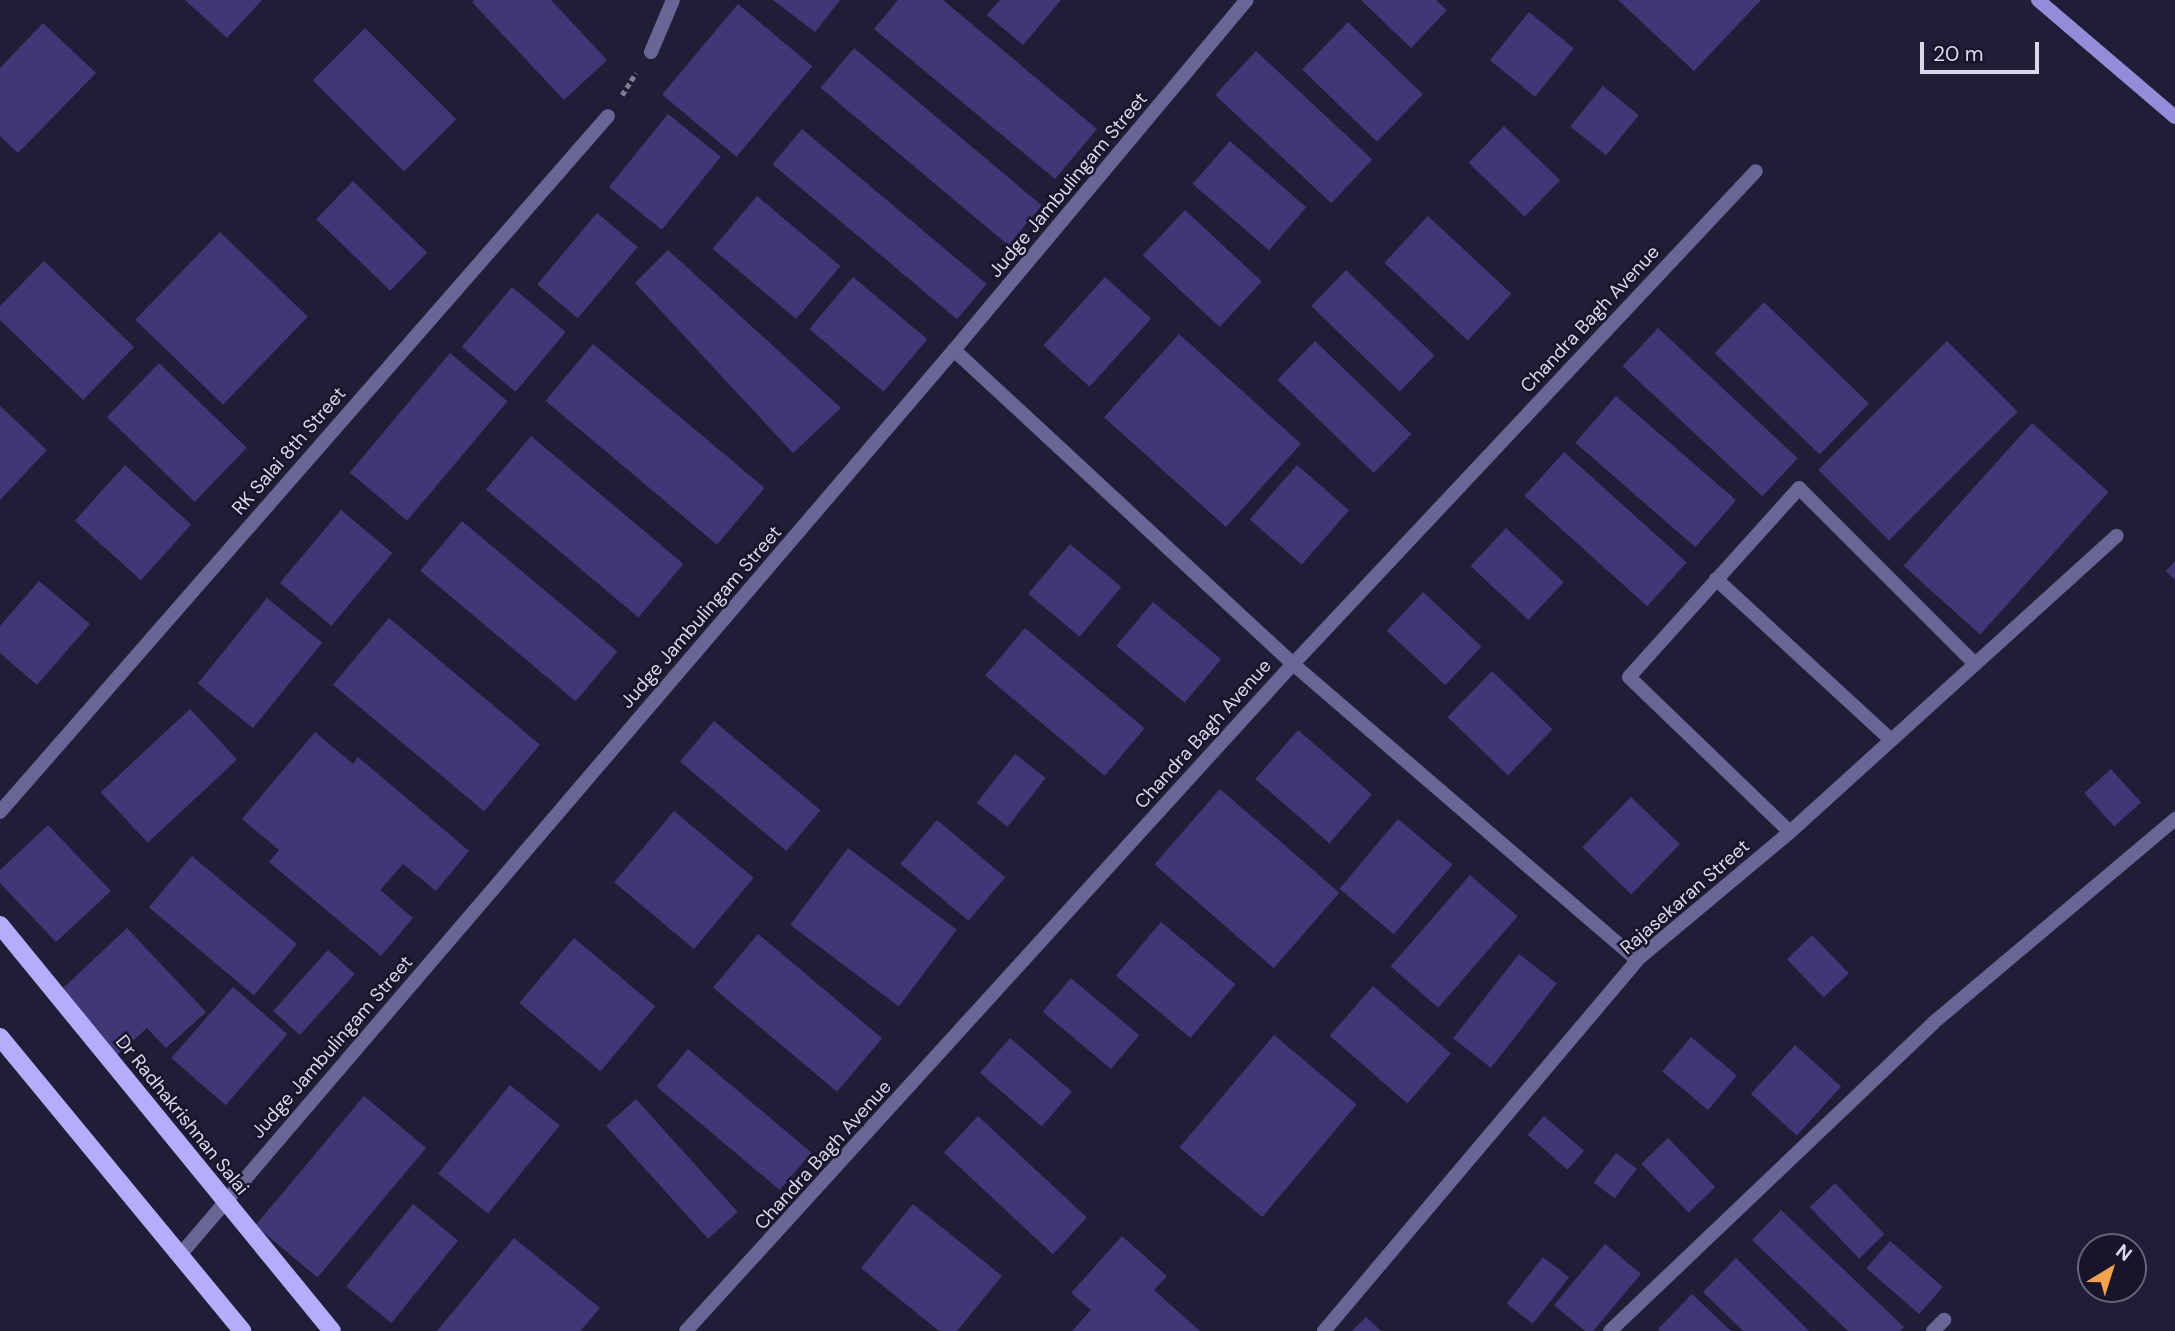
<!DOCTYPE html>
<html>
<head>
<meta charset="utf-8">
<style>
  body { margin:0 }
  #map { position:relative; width:2175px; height:1331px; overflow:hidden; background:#201e36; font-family:"DM Sans",sans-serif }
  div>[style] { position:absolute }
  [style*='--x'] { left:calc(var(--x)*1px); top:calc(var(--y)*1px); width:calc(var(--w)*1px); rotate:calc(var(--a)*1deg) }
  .building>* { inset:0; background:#403776; transform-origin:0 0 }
  .path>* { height:4.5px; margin-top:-2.25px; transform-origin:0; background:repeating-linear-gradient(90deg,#7f7d91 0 5px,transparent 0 8.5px) }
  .street>* { height:14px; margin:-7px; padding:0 7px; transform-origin:7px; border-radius:7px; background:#696695 }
  .secondary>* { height:14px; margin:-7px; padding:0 7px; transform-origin:7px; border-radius:7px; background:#938cd8 }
  .primary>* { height:18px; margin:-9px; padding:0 9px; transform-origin:9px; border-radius:9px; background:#b3adfc }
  span { translate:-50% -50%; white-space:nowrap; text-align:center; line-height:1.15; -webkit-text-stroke:5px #17142c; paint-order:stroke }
  .street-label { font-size:19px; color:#dad9ea }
  .north { position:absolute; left:2077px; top:1233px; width:70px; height:70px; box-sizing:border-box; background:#17142c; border:2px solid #656378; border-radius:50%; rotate:38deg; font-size:19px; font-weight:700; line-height:28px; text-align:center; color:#dad9ea }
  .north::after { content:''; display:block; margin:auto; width:24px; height:32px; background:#f6a248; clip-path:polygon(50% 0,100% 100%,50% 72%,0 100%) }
  .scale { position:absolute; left:1920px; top:42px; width:119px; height:32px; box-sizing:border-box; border:4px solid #dad9ea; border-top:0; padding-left:9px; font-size:21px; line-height:24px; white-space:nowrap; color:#dad9ea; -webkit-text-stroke:5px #17142c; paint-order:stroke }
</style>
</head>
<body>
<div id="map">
  <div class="building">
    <i style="clip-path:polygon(185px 0,262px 0,227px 38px)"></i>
    <i style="clip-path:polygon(474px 0,551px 0,607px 60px,564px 100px,472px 2px)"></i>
    <i style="clip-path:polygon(773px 0,840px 0,815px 32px)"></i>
    <i style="clip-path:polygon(898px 0,943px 0,1097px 129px,1055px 179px,874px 29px)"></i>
    <i style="clip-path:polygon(1000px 0,1061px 0,1023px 45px,987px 15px)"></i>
    <i style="clip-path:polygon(1361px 0,1436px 0,1447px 10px,1411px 48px)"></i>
    <i style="clip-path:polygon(1618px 0,1761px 0,1694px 71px)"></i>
    <i style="left:738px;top:4px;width:97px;height:118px;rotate:40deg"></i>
    <i style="left:1529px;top:12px;width:58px;height:62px;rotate:39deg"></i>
    <i style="left:1348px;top:22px;width:104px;height:66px;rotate:44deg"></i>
    <i style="clip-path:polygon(43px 23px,96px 73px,18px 153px,0 136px,0 68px)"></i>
    <i style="left:365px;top:28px;width:129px;height:74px;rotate:45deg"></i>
    <i style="left:854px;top:48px;width:245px;height:52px;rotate:40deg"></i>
    <i style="left:1256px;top:51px;width:159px;height:60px;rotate:43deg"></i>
    <i style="left:1603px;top:86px;width:46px;height:52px;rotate:39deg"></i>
    <i style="left:668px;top:114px;width:68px;height:94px;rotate:39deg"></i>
    <i style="left:1504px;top:126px;width:78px;height:51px;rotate:44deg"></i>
    <i style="left:802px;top:129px;width:241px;height:46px;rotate:40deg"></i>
    <i style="left:1230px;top:141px;width:101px;height:57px;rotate:41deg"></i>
    <i style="left:353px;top:181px;width:103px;height:53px;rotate:44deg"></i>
    <i style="left:757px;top:196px;width:109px;height:69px;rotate:40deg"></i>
    <i style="left:1185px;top:210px;width:105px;height:62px;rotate:43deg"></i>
    <i style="left:597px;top:213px;width:53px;height:93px;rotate:40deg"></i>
    <i style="left:1428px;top:216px;width:114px;height:64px;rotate:43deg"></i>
    <i style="left:220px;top:232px;width:122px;height:122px;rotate:44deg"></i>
    <i style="clip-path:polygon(668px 250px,841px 408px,793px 453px,635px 283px)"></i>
    <i style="clip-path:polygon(44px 261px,134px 347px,83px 400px,0 320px,0 306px)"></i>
    <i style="left:1346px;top:270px;width:123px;height:50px;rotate:44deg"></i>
    <i style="left:853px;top:277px;width:97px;height:68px;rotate:40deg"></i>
    <i style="left:1105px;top:277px;width:62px;height:92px;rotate:42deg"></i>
    <i style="left:512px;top:287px;width:70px;height:78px;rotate:40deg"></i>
    <i style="left:1764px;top:302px;width:146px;height:71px;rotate:44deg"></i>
    <i style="left:1658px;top:328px;width:191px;height:52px;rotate:43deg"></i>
    <i style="left:1179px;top:334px;width:164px;height:112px;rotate:42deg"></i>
    <i style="left:1315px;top:341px;width:134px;height:54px;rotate:44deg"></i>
    <i style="left:1947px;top:341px;width:100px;height:182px;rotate:45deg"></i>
    <i style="left:593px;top:344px;width:224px;height:74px;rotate:40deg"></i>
    <i style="left:450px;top:353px;width:75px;height:156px;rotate:40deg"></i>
    <i style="left:159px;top:363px;width:122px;height:75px;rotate:44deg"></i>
    <i style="left:1616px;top:396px;width:159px;height:62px;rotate:41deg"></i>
    <i style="clip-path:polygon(0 406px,47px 450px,0 500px)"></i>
    <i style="left:2032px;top:423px;width:103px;height:192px;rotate:42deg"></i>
    <i style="left:531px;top:436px;width:199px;height:70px;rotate:40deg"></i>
    <i style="left:1564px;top:452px;width:165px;height:59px;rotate:42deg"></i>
    <i style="left:125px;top:465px;width:89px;height:75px;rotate:42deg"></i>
    <i style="left:1297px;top:465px;width:69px;height:72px;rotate:41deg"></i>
    <i style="left:341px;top:510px;width:67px;height:95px;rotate:40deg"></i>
    <i style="left:462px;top:521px;width:203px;height:65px;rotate:40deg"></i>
    <i style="left:1506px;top:528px;width:79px;height:52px;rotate:43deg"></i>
    <i style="left:1070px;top:544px;width:67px;height:65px;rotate:40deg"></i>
    <i style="clip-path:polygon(2175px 561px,2175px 580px,2166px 571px)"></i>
    <i style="clip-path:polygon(39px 581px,90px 624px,37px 685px,0 653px,0 626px)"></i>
    <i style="left:1423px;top:592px;width:80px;height:53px;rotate:43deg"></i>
    <i style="left:267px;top:598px;width:71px;height:110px;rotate:39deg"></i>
    <i style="left:1153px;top:602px;width:89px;height:57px;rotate:40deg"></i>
    <i style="left:389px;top:618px;width:197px;height:87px;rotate:40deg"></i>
    <i style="left:1025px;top:628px;width:156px;height:62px;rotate:40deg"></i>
    <i style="left:1492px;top:671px;width:84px;height:64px;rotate:44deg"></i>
    <i style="left:190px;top:709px;width:69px;height:122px;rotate:47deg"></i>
    <i style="left:714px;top:721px;width:139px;height:53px;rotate:40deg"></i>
    <i style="left:1298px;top:730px;width:98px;height:65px;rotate:41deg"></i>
    <i style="clip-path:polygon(315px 732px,353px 764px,358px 757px,469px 851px,436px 891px,403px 864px,380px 890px,413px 918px,381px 956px,269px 862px,279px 850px,242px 819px)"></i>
    <i style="left:1015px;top:754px;width:39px;height:62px;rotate:38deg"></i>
    <i style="left:2111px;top:769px;width:45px;height:36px;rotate:48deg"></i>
    <i style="left:1220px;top:789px;width:158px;height:100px;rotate:41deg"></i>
    <i style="left:1631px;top:797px;width:68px;height:70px;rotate:44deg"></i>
    <i style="left:674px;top:811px;width:104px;height:93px;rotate:40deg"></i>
    <i style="left:1398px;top:819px;width:71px;height:91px;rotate:40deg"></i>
    <i style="left:937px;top:820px;width:89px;height:57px;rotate:40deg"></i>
    <i style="clip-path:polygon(48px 825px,111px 891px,56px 942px,0 883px,0 870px)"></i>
    <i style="left:848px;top:848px;width:136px;height:96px;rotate:37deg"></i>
    <i style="left:192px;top:856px;width:137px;height:67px;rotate:40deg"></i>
    <i style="left:1470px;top:875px;width:63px;height:121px;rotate:41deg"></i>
    <i style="left:1161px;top:922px;width:97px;height:70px;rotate:40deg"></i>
    <i style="clip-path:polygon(127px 928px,206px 1012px,166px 1048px,147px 1028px,117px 1055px,59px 992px)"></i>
    <i style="left:758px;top:934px;width:162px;height:70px;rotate:40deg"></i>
    <i style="left:1812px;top:935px;width:53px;height:35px;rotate:46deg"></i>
    <i style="left:574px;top:938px;width:106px;height:85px;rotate:40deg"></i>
    <i style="left:328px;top:950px;width:36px;height:82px;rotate:42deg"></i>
    <i style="left:1519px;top:954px;width:48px;height:107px;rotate:38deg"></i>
    <i style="left:1071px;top:978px;width:89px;height:44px;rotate:40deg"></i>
    <i style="left:1373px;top:986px;width:103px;height:66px;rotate:41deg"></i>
    <i style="left:233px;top:987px;width:72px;height:94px;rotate:41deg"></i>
    <i style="left:1274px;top:1035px;width:108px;height:147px;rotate:40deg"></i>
    <i style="left:1691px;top:1037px;width:60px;height:45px;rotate:40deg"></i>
    <i style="left:1010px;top:1038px;width:82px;height:46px;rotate:41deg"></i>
    <i style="left:1795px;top:1045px;width:62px;height:66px;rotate:42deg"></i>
    <i style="left:688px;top:1049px;width:161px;height:49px;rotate:40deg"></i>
    <i style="left:510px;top:1085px;width:64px;height:114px;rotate:39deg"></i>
    <i style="left:364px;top:1096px;width:81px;height:169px;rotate:40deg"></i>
    <i style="left:636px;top:1099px;width:152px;height:40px;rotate:48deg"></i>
    <i style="left:978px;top:1116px;width:149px;height:50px;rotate:43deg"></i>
    <i style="left:1544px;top:1116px;width:53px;height:25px;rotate:41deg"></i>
    <i style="left:1668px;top:1138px;width:68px;height:37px;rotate:46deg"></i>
    <i style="left:1616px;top:1153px;width:26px;height:37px;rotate:37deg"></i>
    <i style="left:1835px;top:1183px;width:71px;height:35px;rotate:46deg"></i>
    <i style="left:413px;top:1204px;width:58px;height:106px;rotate:39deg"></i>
    <i style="clip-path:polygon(913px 1204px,1002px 1276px,957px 1331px,939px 1331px,861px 1268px)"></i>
    <i style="clip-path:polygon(1781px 1210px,1904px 1327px,1900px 1331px,1848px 1331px,1752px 1240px)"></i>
    <i style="clip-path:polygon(1122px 1236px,1167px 1276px,1154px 1290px,1200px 1331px,1072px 1331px,1091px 1310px,1071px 1293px)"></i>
    <i style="clip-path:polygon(514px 1238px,600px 1308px,580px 1331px,437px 1331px)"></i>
    <i style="left:1890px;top:1241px;width:70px;height:36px;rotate:41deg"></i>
    <i style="clip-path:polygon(1605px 1244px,1641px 1274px,1593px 1331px,1585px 1331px,1554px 1305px)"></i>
    <i style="left:1543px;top:1257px;width:33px;height:59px;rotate:38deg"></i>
    <i style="clip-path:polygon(1736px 1258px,1809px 1331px,1743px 1331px,1703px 1292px)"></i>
    <i style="clip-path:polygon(1692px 1294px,1731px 1331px,1660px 1331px,1658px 1329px)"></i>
    <i style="clip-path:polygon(1366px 1317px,1381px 1331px,1352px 1331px)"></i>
  </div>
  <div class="path">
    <i style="--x:622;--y:95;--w:26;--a:-58"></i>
  </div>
  <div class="street">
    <i style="--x:651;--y:52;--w:56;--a:-67.1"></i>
    <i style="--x:954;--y:350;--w:462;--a:42.8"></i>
    <i style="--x:1293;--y:664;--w:454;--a:40.7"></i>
    <i style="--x:1716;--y:579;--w:238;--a:42.6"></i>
    <i style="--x:0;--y:812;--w:924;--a:-48.86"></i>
    <i style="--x:1790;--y:832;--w:223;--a:-136.1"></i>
    <i style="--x:1629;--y:677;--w:254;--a:-48"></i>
    <i style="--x:1799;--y:488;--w:249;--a:45"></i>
    <i style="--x:180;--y:1255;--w:1191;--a:-49.46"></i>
    <i style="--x:954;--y:350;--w:456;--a:-50.1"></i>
    <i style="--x:686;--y:1331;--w:902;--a:-47.7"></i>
    <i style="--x:1293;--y:664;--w:676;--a:-46.8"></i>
    <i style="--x:1324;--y:1331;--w:485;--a:-49.8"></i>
    <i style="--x:1637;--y:960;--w:199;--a:-39.9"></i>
    <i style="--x:1790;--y:832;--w:441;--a:-42.2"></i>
    <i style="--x:1610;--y:1331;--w:446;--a:-43.6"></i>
    <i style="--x:1933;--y:1023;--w:317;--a:-40.1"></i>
    <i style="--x:1933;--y:1331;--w:16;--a:-45"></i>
  </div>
  <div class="secondary">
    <i style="--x:2038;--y:0;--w:180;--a:40.5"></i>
  </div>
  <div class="primary">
    <i style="--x:0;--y:925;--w:524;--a:50.73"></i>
    <i style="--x:0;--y:1037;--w:381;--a:50.5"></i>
  </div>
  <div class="street-label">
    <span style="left:1068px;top:185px;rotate:-50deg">Judge Jambulingam Street</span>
    <span style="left:1590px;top:319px;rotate:-47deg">Chandra Bagh Avenue</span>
    <span style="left:289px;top:451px;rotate:-49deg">RK Salai 8th Street</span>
    <span style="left:701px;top:617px;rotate:-49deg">Judge Jambulingam Street</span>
    <span style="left:1203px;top:734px;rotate:-48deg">Chandra Bagh Avenue</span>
    <span style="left:1685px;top:897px;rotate:-41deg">Rajasekaran Street</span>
    <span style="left:332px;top:1047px;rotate:-49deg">Judge Jambulingam Street</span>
    <span style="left:182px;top:1115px;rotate:51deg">Dr Radhakrishnan Salai</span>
    <span style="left:823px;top:1155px;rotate:-48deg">Chandra Bagh Avenue</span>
  </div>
  <div class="north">N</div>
  <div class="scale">20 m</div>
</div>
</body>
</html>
